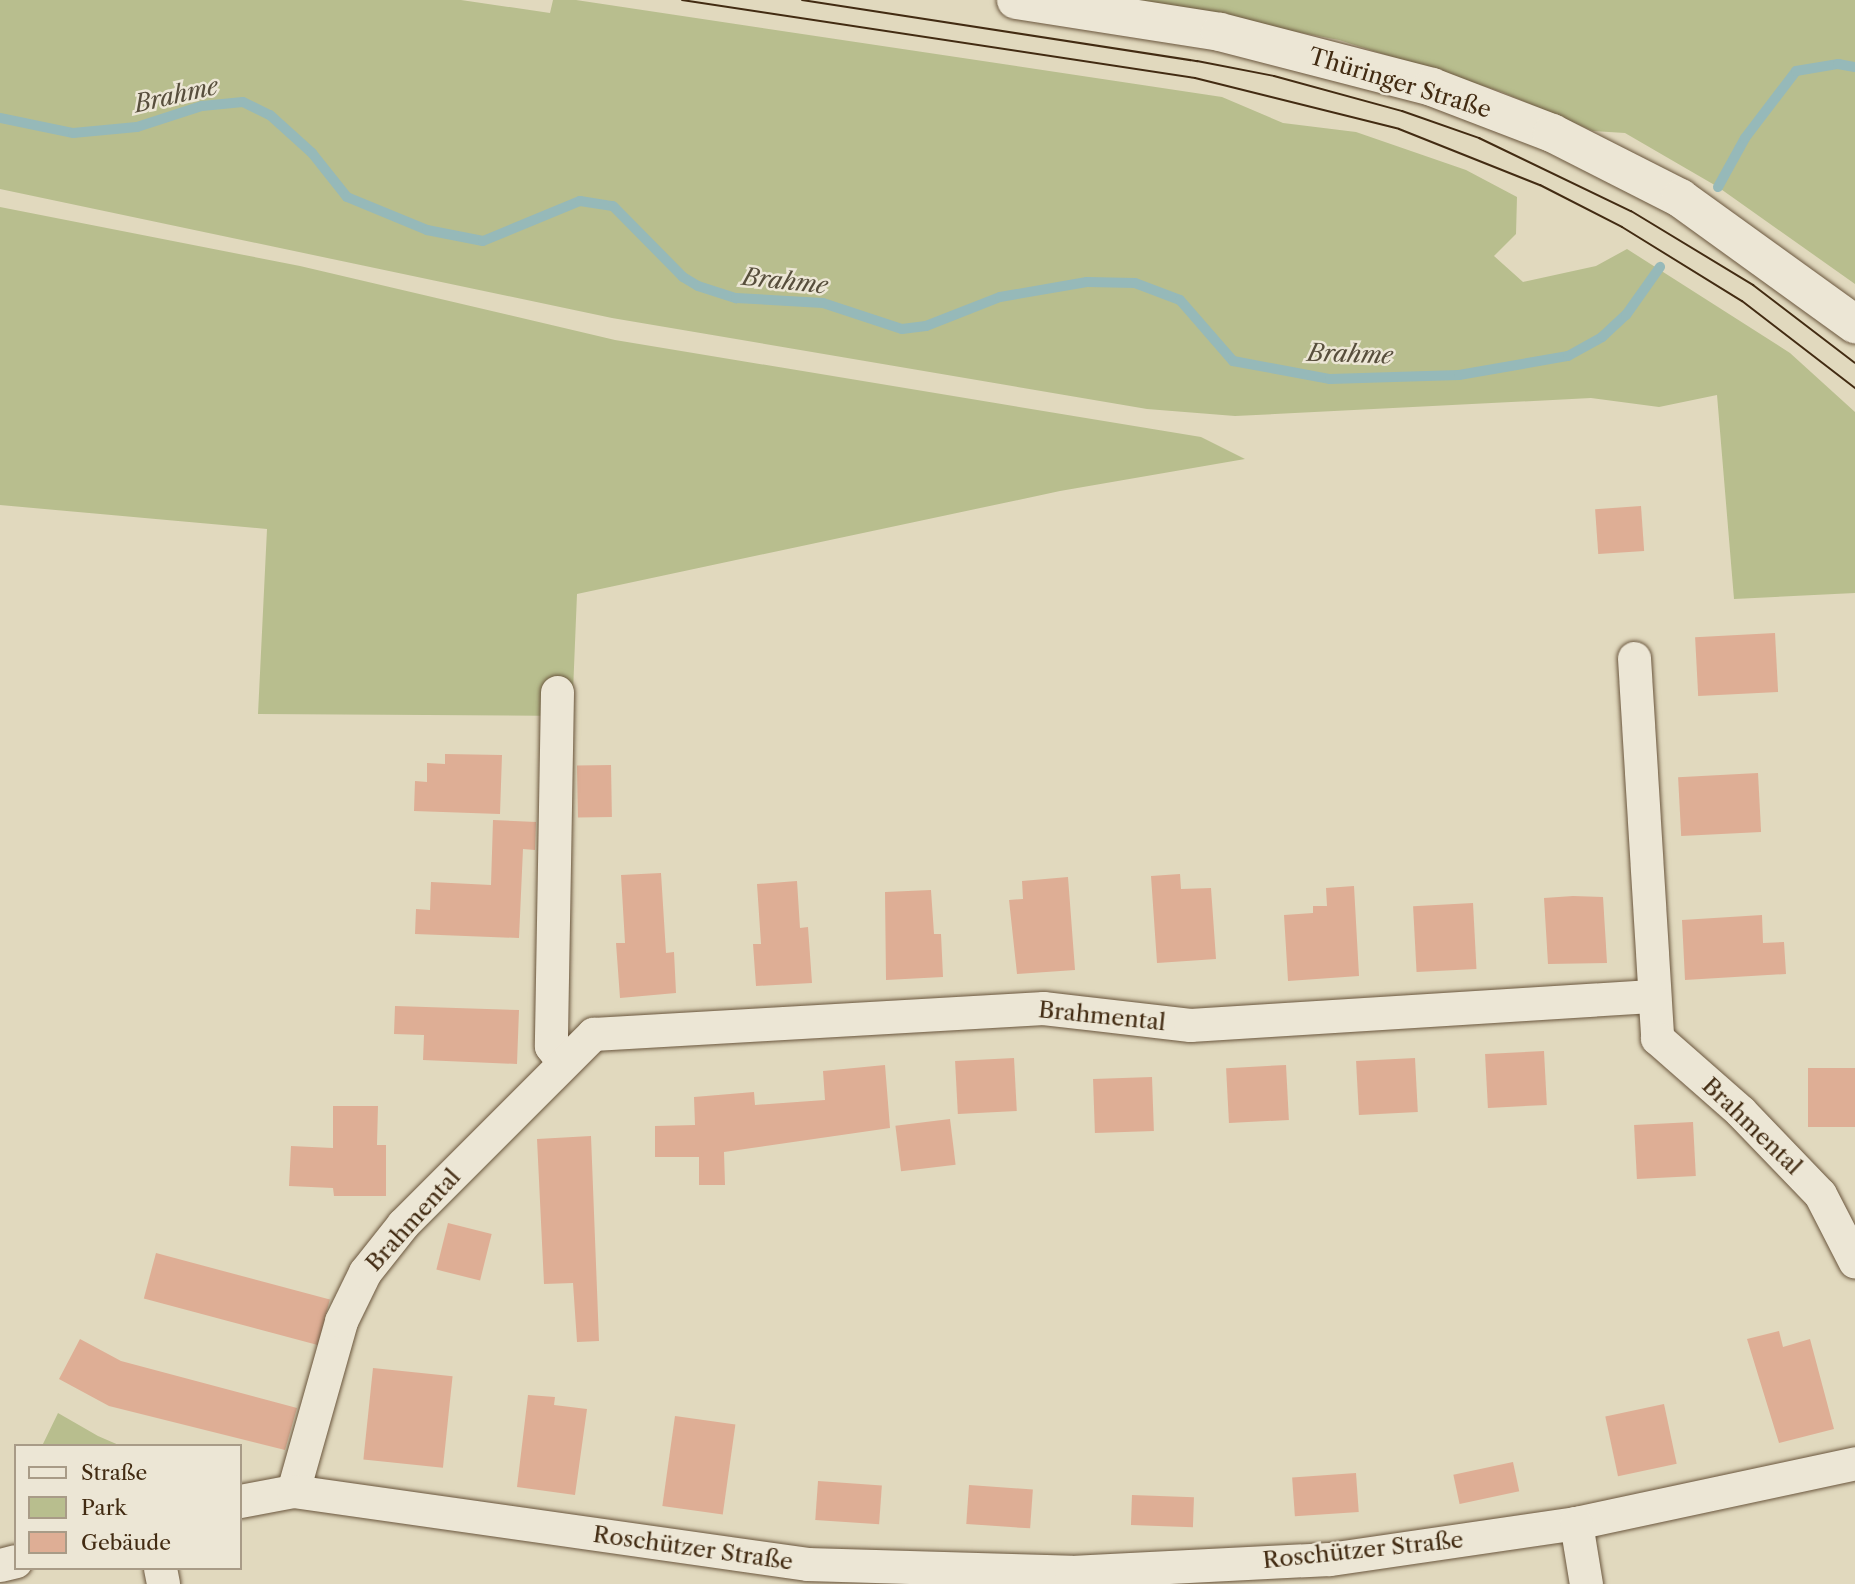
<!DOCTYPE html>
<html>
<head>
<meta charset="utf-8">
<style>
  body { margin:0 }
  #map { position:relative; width:1855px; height:1584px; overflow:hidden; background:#e1d9be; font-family:"Libre Caslon Text",serif }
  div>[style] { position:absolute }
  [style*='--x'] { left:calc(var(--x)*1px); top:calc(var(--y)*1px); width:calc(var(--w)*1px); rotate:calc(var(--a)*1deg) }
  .green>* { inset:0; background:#b8be8e }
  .stream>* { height:10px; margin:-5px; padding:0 5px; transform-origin:5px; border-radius:5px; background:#96b9b9 }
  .building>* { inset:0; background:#deae95; transform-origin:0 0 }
  .roads { filter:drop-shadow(0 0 2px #6a563d) drop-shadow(0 0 2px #6a563d) }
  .street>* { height:33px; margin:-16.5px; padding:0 16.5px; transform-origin:16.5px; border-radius:16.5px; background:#ece6d5 }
  .secondary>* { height:38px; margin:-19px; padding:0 19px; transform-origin:19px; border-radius:19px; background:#ece6d5 }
  .tram>* { height:2px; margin:-1px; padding:0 1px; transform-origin:1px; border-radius:1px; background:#422b12 }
  span { translate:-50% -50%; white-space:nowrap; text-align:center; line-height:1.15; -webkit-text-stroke:5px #ece6d5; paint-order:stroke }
  .street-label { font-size:23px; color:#422b12 }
  .water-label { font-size:24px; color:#574e3c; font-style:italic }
  .legend { position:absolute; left:14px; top:1444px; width:228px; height:126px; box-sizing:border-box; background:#ece6d5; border:2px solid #a89b87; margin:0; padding:9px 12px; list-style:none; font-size:21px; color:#422b12 }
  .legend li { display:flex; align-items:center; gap:14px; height:35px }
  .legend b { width:35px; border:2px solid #a89b87 }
</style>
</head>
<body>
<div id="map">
  <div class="green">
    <i style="clip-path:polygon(0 0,461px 0,550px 13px,553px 0,576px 0,1222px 97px,1283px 123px,1356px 132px,1466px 170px,1517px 197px,1516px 234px,1494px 256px,1523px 282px,1596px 266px,1627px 249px,1790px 353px,1855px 412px,1855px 593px,1734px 599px,1717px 395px,1659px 407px,1591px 398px,1235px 416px,1147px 409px,612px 318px,0 189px)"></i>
    <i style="clip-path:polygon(1131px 0,1855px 0,1855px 284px,1718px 187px,1625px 133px,1593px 131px,1502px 92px,1339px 40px)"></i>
    <i style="clip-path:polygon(0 207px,300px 266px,615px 340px,1201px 437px,1245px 459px,1060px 491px,577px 594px,572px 716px,258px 714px,267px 529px,0 505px)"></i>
    <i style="clip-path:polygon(58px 1413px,98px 1436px,121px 1446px,42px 1446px)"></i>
  </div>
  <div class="stream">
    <i style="--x:0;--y:118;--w:75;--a:11.6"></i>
    <i style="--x:73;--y:133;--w:64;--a:-5.4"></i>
    <i style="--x:137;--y:127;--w:68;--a:-17.9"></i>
    <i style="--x:202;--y:106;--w:41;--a:-5.6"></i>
    <i style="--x:243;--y:102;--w:30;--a:26"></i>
    <i style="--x:270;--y:115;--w:57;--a:42.1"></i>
    <i style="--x:312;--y:153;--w:56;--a:51.5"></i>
    <i style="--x:347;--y:197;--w:87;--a:22.4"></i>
    <i style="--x:427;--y:230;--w:57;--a:11.1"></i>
    <i style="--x:483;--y:241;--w:105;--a:-22.4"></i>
    <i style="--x:580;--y:201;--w:33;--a:9"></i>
    <i style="--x:613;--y:206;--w:100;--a:45.4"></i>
    <i style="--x:683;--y:277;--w:17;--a:31"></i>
    <i style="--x:698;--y:286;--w:40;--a:18"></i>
    <i style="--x:736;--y:298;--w:87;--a:3.3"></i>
    <i style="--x:823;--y:303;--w:83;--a:18.2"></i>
    <i style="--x:902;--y:329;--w:24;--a:-7"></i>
    <i style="--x:926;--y:326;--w:79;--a:-21.4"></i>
    <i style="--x:1000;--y:297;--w:88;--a:-9.8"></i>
    <i style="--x:1087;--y:282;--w:48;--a:1.2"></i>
    <i style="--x:1135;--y:283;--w:48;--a:20.7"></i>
    <i style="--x:1180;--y:300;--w:81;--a:49"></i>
    <i style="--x:1233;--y:361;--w:99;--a:10.5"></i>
    <i style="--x:1330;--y:379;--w:129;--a:-1.8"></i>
    <i style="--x:1459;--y:375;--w:111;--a:-9.9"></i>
    <i style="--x:1568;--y:356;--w:39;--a:-29"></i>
    <i style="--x:1602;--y:337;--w:33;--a:-43"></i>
    <i style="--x:1626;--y:315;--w:59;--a:-54.7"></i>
    <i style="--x:1718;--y:187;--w:56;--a:-61.1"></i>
    <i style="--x:1745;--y:138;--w:84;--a:-52.7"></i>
    <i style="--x:1796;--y:71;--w:43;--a:-9.5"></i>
    <i style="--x:1838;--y:64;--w:17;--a:10"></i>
  </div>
  <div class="building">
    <i style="left:1641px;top:506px;width:45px;height:46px;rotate:86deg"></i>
    <i style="left:1775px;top:633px;width:59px;height:80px;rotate:87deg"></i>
    <i style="clip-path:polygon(445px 754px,502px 755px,500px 814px,414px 811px,415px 781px,427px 782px,427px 763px,445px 764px)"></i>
    <i style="left:611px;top:765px;width:52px;height:34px;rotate:89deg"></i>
    <i style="left:1758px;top:773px;width:59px;height:80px;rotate:87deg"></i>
    <i style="clip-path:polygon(493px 820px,536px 822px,535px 850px,523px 849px,519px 938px,415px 934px,416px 909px,430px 910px,431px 882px,491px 885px)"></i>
    <i style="clip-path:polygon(661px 873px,666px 953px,674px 952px,676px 993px,620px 998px,616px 943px,625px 943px,621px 875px)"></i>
    <i style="clip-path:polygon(1180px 874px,1181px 889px,1211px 888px,1216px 959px,1157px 963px,1151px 876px)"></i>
    <i style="clip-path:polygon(1068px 877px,1075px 970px,1017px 974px,1009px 900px,1023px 899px,1022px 881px)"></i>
    <i style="clip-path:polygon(797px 881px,800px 928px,808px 927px,812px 983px,756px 986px,753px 944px,761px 944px,757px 884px)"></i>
    <i style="clip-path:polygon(1354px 886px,1359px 976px,1288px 981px,1284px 915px,1313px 913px,1313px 906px,1327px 906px,1326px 888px)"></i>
    <i style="clip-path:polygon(931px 890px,934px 934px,941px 934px,943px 977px,886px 980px,885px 892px)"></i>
    <i style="clip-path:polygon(1573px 896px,1603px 897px,1607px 963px,1548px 964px,1544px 898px)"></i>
    <i style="left:1473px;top:903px;width:66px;height:60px;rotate:87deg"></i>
    <i style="clip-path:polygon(1762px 915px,1763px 943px,1784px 942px,1786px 974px,1685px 980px,1682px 920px)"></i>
    <i style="clip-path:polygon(395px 1006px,519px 1010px,517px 1064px,423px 1060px,424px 1035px,394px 1034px)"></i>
    <i style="left:1544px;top:1051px;width:54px;height:59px;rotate:87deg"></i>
    <i style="left:1014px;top:1058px;width:53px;height:59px;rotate:87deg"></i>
    <i style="left:1415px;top:1058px;width:54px;height:59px;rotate:87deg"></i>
    <i style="clip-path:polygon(885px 1065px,890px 1128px,724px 1152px,725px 1185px,699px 1185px,699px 1157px,655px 1157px,655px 1126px,695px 1125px,694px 1097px,754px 1092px,755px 1105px,825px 1100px,823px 1071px)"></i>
    <i style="left:1286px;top:1065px;width:55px;height:60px;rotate:87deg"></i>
    <i style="left:1855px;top:1068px;width:59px;height:47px;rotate:90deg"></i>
    <i style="left:1152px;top:1077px;width:54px;height:59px;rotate:88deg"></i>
    <i style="clip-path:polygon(333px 1106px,378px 1106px,377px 1145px,386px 1145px,386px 1196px,334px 1196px,333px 1188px,289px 1186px,291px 1146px,333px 1148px)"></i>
    <i style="left:950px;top:1119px;width:46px;height:55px;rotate:83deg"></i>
    <i style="left:1693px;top:1122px;width:54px;height:59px;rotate:87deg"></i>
    <i style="clip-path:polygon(591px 1136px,599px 1341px,577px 1342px,573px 1283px,544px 1284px,537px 1139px)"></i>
    <i style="left:448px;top:1223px;width:45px;height:48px;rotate:14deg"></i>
    <i style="left:156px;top:1253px;width:180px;height:47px;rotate:15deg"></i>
    <i style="clip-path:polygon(1779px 1331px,1783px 1347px,1810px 1339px,1834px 1429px,1779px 1443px,1747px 1339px)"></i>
    <i style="clip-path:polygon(80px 1339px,121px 1361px,297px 1408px,285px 1450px,109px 1406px,59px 1379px)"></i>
    <i style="left:373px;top:1368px;width:80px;height:92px;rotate:6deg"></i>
    <i style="clip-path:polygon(528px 1395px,555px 1397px,554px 1405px,587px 1409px,575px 1495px,517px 1487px)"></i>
    <i style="left:1664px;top:1404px;width:61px;height:60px;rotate:78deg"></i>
    <i style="left:675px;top:1416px;width:61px;height:91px;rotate:8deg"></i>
    <i style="left:1513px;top:1462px;width:30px;height:61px;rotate:78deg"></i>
    <i style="left:1356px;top:1473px;width:39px;height:64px;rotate:86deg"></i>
    <i style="left:818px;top:1481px;width:64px;height:39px;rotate:4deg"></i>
    <i style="left:969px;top:1485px;width:64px;height:39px;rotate:4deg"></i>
    <i style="left:1132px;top:1495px;width:62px;height:30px;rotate:2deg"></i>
  </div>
  <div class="roads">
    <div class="street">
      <i style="--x:1634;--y:658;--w:381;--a:86.5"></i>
      <i style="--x:1657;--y:1038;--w:111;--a:41.3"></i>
      <i style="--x:1740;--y:1111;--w:115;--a:46.1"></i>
      <i style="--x:1820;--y:1194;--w:76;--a:62.8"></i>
      <i style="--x:557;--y:692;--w:354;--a:91"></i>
      <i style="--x:551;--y:1046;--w:20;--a:53"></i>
      <i style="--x:293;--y:1491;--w:177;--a:-74.2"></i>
      <i style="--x:341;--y:1321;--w:55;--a:-63.9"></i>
      <i style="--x:365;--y:1272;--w:61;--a:-51.6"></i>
      <i style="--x:403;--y:1224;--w:269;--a:-45"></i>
      <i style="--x:593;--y:1034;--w:451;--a:-3.3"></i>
      <i style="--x:1043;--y:1008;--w:148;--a:6.6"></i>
      <i style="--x:1190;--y:1025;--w:462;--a:-3.6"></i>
      <i style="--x:240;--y:1501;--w:54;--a:-10.7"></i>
      <i style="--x:293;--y:1491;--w:519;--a:8.08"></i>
      <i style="--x:807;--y:1564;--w:264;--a:1.7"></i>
      <i style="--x:1071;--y:1572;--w:259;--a:-2.9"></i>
      <i style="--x:1330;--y:1559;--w:249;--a:-8.3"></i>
      <i style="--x:1576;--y:1523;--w:285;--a:-12.1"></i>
      <i style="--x:1576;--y:1523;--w:62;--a:80.7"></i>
      <i style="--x:0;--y:1565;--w:16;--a:-14"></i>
      <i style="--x:160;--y:1568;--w:16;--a:79"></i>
    </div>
    <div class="secondary">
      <i style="--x:1016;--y:0;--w:206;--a:8.9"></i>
      <i style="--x:1220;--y:32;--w:219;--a:14.5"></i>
      <i style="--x:1432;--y:87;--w:129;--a:21"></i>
      <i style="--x:1552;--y:133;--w:144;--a:26.9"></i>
      <i style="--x:1680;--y:198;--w:216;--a:35.8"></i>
    </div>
  </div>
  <div class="tram">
    <i style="--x:682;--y:0;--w:519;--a:8.65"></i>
    <i style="--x:1195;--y:78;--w:210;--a:14"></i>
    <i style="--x:1399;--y:129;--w:152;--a:21.7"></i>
    <i style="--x:1540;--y:185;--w:92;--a:27.1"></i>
    <i style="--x:1622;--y:227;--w:141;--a:31.7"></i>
    <i style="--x:1742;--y:301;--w:143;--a:37.6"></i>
    <i style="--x:802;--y:0;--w:400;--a:8.8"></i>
    <i style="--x:1197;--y:61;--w:78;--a:11"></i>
    <i style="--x:1274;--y:76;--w:133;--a:15.3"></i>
    <i style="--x:1402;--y:111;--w:82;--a:19.3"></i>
    <i style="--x:1479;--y:138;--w:169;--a:25.7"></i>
    <i style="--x:1631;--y:211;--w:143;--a:31.2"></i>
    <i style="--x:1753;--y:285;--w:128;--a:37.4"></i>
  </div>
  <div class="street-label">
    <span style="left:1400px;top:83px;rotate:17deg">Thüringer Straße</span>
    <span style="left:1102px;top:1016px;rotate:6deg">Brahmental</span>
    <span style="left:1752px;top:1126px;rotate:44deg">Brahmental</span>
    <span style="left:413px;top:1220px;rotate:-48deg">Brahmental</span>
    <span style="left:693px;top:1548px;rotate:8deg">Roschützer Straße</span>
    <span style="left:1363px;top:1550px;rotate:-6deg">Roschützer Straße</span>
  </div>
  <div class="water-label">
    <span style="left:176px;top:95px;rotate:-13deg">Brahme</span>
    <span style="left:785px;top:281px;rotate:6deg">Brahme</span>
    <span style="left:1350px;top:354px;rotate:2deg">Brahme</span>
  </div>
  <ul class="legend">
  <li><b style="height:9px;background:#ece6d5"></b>Straße</li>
  <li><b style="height:19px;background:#b8be8e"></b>Park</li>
  <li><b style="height:19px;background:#deae95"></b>Gebäude</li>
  </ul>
</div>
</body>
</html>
